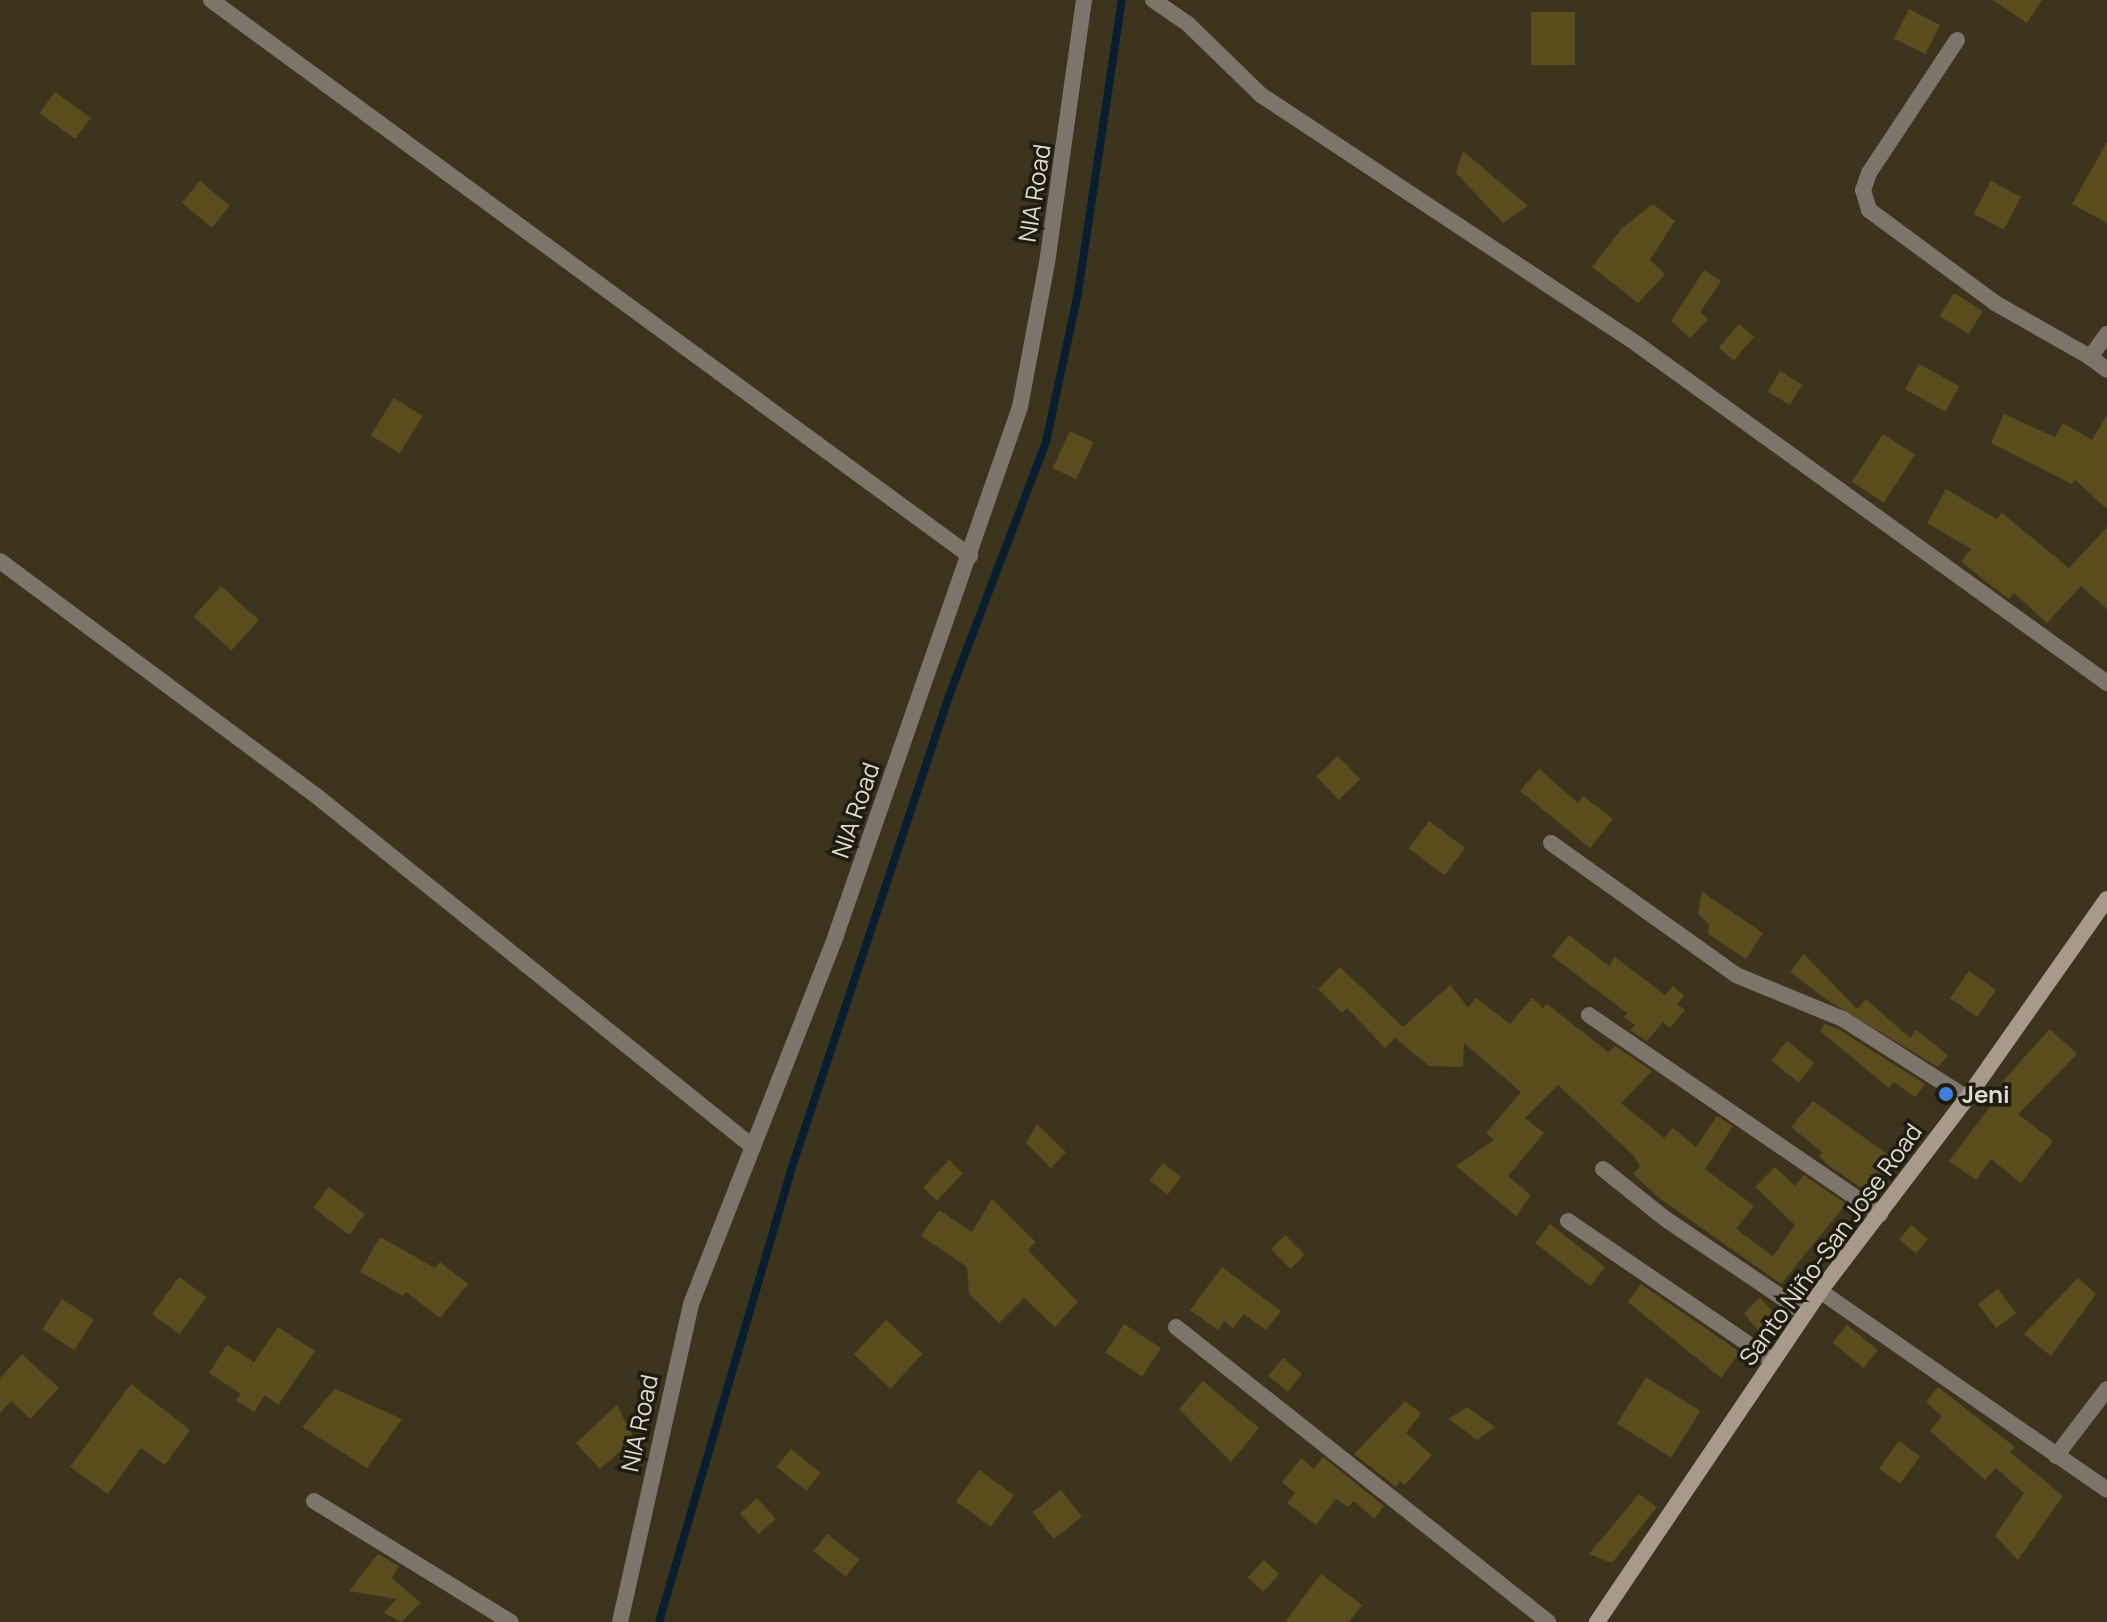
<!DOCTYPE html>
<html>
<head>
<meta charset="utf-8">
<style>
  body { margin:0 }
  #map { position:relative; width:2107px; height:1622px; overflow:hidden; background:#3b331c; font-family:Manrope,sans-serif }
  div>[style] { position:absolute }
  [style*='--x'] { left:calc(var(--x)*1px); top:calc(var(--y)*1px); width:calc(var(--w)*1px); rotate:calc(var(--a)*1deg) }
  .stream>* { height:8px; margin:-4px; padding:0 4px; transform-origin:4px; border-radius:4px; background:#081d2f }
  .building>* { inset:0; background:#5b4c1e; transform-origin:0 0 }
  .minor>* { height:16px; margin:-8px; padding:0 8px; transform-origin:8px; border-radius:8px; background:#7d756c }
  .secondary>* { height:16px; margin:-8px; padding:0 8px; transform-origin:8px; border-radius:8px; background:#a79a8b }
  .dots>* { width:22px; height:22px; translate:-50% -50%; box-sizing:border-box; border:4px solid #1e1b11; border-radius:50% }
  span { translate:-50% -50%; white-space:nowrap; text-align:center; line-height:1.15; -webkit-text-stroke:7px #1e1b11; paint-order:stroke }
  .street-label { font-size:24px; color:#e0dbce }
  .poi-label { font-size:24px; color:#e0dbce; font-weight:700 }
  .left { translate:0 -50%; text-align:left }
</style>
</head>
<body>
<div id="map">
  <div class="stream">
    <i style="--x:659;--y:1622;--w:468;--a:-73.7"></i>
    <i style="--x:790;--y:1173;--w:503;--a:-71.57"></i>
    <i style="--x:949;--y:696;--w:272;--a:-69.1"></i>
    <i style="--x:1046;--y:442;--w:152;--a:-77.9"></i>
    <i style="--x:1078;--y:293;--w:296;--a:-81.5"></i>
  </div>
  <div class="building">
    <i style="clip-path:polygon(1993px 0,2042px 0,2027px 23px)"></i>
    <i style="left:1909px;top:9px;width:35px;height:33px;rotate:27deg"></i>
    <i style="left:1531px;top:12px;width:44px;height:53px"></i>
    <i style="left:55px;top:92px;width:44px;height:26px;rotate:36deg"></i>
    <i style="clip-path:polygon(2107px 142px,2107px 223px,2072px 204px)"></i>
    <i style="clip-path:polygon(1463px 151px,1528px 206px,1503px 223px,1456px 173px)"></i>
    <i style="left:200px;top:181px;width:39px;height:28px;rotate:40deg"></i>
    <i style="left:1991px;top:181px;width:34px;height:37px;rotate:28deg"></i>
    <i style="clip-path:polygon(1653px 204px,1675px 221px,1650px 260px,1665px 274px,1638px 303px,1592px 267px,1622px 228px)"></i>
    <i style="clip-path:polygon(1704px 270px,1721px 281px,1700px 312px,1708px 319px,1690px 338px,1671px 321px)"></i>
    <i style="left:1954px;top:293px;width:34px;height:27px;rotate:32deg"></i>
    <i style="left:1739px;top:324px;width:20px;height:31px;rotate:41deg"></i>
    <i style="left:1919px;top:364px;width:46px;height:29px;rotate:29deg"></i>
    <i style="left:1780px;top:371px;width:26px;height:24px;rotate:31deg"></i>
    <i style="left:394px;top:398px;width:34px;height:44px;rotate:32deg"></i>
    <i style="clip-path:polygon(2004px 414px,2055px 437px,2063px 423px,2092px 440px,2107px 415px,2107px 509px,2075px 480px,2072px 484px,1991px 443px)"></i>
    <i style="left:1070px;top:431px;width:26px;height:41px;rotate:25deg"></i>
    <i style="left:1883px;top:434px;width:38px;height:57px;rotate:33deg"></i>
    <i style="clip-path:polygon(1946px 489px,1997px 519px,2002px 513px,2069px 568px,2107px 527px,2107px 609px,2081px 586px,2047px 623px,2014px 593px,2009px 599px,1985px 581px,1961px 561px,1971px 549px,1927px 523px)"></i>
    <i style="left:221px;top:586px;width:51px;height:41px;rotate:42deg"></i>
    <i style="left:1338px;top:756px;width:32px;height:30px;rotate:46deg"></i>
    <i style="clip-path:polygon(1539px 769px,1578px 803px,1583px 796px,1613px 819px,1590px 848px,1520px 791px)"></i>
    <i style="left:1429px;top:821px;width:45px;height:34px;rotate:37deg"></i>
    <i style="clip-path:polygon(1702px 892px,1763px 933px,1746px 959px,1708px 934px,1709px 924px,1698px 914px)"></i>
    <i style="clip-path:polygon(1569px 935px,1609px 966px,1615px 957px,1665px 995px,1673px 986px,1684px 996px,1677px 1004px,1685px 1010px,1670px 1028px,1663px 1022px,1647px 1041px,1630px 1030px,1635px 1025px,1624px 1017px,1627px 1013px,1552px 956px)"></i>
    <i style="clip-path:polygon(1804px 954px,1857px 1009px,1866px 999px,1910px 1038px,1916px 1030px,1948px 1055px,1938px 1067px,1827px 1000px,1790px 972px)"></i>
    <i style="clip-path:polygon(1340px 967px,1403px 1027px,1450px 985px,1468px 1007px,1476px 998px,1510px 1024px,1532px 998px,1543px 1008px,1547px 1004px,1608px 1052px,1615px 1046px,1652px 1071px,1621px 1103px,1664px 1138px,1673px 1128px,1696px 1147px,1717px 1116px,1733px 1126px,1705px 1169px,1754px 1206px,1736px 1229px,1773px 1256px,1795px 1225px,1755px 1187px,1775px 1167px,1795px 1186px,1804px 1175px,1846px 1204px,1781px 1284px,1658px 1197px,1633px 1174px,1640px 1166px,1633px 1155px,1558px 1085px,1525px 1118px,1544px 1133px,1508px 1176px,1531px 1195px,1516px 1216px,1456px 1166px,1494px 1140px,1486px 1133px,1521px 1092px,1464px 1043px,1463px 1067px,1429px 1066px,1395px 1038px,1385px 1048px,1347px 1008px,1342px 1013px,1318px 989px)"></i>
    <i style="left:1969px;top:971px;width:33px;height:33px;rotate:35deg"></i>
    <i style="clip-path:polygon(1825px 1024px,1838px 1029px,1925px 1084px,1915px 1097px,1894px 1082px,1889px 1088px,1820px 1031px)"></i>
    <i style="clip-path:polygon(2050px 1029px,2077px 1054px,2018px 1114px,2053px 1141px,2021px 1183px,1991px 1159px,1976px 1180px,1949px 1161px,2004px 1088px,2000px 1084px)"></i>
    <i style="left:1787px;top:1041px;width:35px;height:25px;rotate:39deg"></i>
    <i style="clip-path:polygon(1813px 1101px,1894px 1159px,1870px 1194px,1828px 1165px,1819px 1156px,1822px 1152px,1791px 1127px)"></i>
    <i style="clip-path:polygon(1037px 1124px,1066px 1152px,1051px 1168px,1026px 1143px)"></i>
    <i style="left:949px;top:1160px;width:19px;height:38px;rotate:43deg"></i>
    <i style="left:1163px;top:1163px;width:23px;height:22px;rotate:38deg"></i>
    <i style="left:329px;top:1187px;width:45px;height:26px;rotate:37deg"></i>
    <i style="clip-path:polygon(992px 1199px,1036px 1242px,1028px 1250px,1078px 1302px,1055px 1327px,1024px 1298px,999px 1323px,969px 1294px,967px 1267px,921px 1236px,939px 1210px,972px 1232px)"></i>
    <i style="left:1550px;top:1224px;width:70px;height:24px;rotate:38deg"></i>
    <i style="left:1911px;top:1225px;width:22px;height:19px;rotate:39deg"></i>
    <i style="left:1285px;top:1235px;width:28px;height:20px;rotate:45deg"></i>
    <i style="clip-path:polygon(380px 1237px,435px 1268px,440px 1262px,468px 1284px,440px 1318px,406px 1292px,403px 1296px,360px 1272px)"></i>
    <i style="clip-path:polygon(1222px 1267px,1281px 1311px,1266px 1330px,1244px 1314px,1233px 1328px,1224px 1321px,1218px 1330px,1190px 1310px)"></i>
    <i style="left:179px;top:1277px;width:34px;height:46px;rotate:36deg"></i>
    <i style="clip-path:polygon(2078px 1278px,2096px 1294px,2051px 1356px,2024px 1334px)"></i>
    <i style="clip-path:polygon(1641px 1284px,1740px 1352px,1721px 1378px,1628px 1302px)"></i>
    <i style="left:1998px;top:1289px;width:30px;height:25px;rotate:53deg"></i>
    <i style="clip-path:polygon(1760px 1298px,1778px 1317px,1759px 1332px,1744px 1313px)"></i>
    <i style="left:62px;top:1299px;width:38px;height:36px;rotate:33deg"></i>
    <i style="left:886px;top:1320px;width:50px;height:47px;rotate:43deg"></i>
    <i style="left:1124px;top:1324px;width:44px;height:34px;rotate:33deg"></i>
    <i style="left:1847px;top:1325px;width:40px;height:23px;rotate:39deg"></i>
    <i style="clip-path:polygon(278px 1327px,315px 1351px,278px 1405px,265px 1395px,254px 1412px,236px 1400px,241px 1394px,209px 1373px,227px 1345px,254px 1362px)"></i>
    <i style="clip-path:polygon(22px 1354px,59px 1388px,30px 1419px,11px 1401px,0 1413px,0 1378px)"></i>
    <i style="left:1283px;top:1358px;width:25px;height:23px;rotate:40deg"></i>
    <i style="left:1646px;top:1377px;width:64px;height:55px;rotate:32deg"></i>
    <i style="clip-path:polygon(1203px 1381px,1259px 1428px,1231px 1462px,1179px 1409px)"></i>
    <i style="clip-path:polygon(131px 1384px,190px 1430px,165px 1465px,141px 1448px,108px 1494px,70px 1467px)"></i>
    <i style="clip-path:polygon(1938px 1387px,2015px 1447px,2010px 1452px,2063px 1496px,2018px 1560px,1995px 1536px,2024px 1493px,1996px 1468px,1985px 1480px,1930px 1431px,1942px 1416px,1926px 1402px)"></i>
    <i style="clip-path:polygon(335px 1389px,402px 1419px,367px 1468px,302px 1427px)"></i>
    <i style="clip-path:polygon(1405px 1401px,1421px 1413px,1406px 1433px,1432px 1455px,1405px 1485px,1400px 1481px,1396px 1487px,1354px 1454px)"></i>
    <i style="clip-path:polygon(617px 1405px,634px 1439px,600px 1469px,576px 1443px)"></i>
    <i style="clip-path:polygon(1467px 1407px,1495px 1427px,1477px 1440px,1449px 1419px)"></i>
    <i style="left:1899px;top:1441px;width:26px;height:34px;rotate:36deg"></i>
    <i style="left:791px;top:1449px;width:38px;height:23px;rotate:39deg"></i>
    <i style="clip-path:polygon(1323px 1457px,1384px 1506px,1374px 1519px,1354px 1501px,1348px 1507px,1336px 1499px,1316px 1525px,1287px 1503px,1295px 1493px,1282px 1482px,1301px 1458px,1314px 1469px)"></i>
    <i style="left:979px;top:1470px;width:43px;height:39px;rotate:36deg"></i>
    <i style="left:1061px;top:1490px;width:34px;height:36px;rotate:52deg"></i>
    <i style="clip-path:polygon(1639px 1494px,1657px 1507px,1612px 1563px,1589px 1554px)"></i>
    <i style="left:757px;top:1498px;width:28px;height:23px;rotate:48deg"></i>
    <i style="left:827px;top:1534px;width:41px;height:22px;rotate:38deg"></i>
    <i style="clip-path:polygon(378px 1554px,399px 1566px,392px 1578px,421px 1603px,401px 1622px,384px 1613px,396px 1599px,349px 1591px)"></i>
    <i style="left:1264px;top:1560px;width:21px;height:24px;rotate:43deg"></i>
    <i style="clip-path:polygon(1321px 1574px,1362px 1605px,1349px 1622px,1285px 1622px)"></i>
  </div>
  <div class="minor">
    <i style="--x:211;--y:0;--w:941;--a:36.22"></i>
    <i style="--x:1153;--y:0;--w:42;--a:34.4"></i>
    <i style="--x:1188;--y:24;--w:102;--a:44.2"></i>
    <i style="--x:1261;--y:95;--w:451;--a:33.5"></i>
    <i style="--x:1637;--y:344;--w:580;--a:35.8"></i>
    <i style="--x:1957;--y:40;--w:159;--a:123.5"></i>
    <i style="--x:1869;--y:173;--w:18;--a:109"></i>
    <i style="--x:1863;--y:190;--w:21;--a:73"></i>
    <i style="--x:1869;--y:210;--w:157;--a:36.4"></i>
    <i style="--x:1995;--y:303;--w:109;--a:29.6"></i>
    <i style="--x:2107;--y:334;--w:29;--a:126"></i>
    <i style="--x:2090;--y:357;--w:21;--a:37"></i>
    <i style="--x:0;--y:561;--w:397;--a:36.6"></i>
    <i style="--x:319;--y:798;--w:557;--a:38.8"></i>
    <i style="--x:1551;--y:843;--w:227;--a:35.5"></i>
    <i style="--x:1736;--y:975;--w:116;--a:22.4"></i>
    <i style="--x:1843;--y:1019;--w:147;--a:32.5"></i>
    <i style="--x:1589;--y:1015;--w:353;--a:34.4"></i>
    <i style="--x:1603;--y:1169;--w:82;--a:38.6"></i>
    <i style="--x:1667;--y:1220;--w:166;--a:34"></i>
    <i style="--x:1568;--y:1221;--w:248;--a:34.3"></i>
    <i style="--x:1820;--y:1291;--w:349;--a:34.7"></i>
    <i style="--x:1176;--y:1327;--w:475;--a:38.4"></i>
    <i style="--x:2056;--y:1456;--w:84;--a:-52.7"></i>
    <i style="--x:314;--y:1501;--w:231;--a:31.6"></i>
    <i style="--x:620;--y:1622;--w:326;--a:-77.4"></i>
    <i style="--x:691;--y:1304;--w:396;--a:-68.5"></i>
    <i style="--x:836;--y:935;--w:559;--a:-70.79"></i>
    <i style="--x:1020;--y:407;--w:147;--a:-79.4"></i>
    <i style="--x:1047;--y:263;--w:266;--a:-82"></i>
  </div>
  <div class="secondary">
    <i style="--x:1597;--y:1622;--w:399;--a:-56"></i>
    <i style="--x:1820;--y:1291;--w:243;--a:-52.7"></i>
    <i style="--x:1967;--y:1098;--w:243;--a:-54.9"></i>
  </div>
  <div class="dots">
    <i style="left:1946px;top:1094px;background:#3f7fe0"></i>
  </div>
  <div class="street-label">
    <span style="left:1034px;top:193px;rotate:-81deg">NIA Road</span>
    <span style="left:855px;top:810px;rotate:-71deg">NIA Road</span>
    <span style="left:1830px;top:1244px;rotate:-54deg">Santo Niño-San Jose Road</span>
    <span style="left:639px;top:1423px;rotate:-78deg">NIA Road</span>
  </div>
  <div class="poi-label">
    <span class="left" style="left:1962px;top:1094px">Jeni</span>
  </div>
</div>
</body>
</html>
